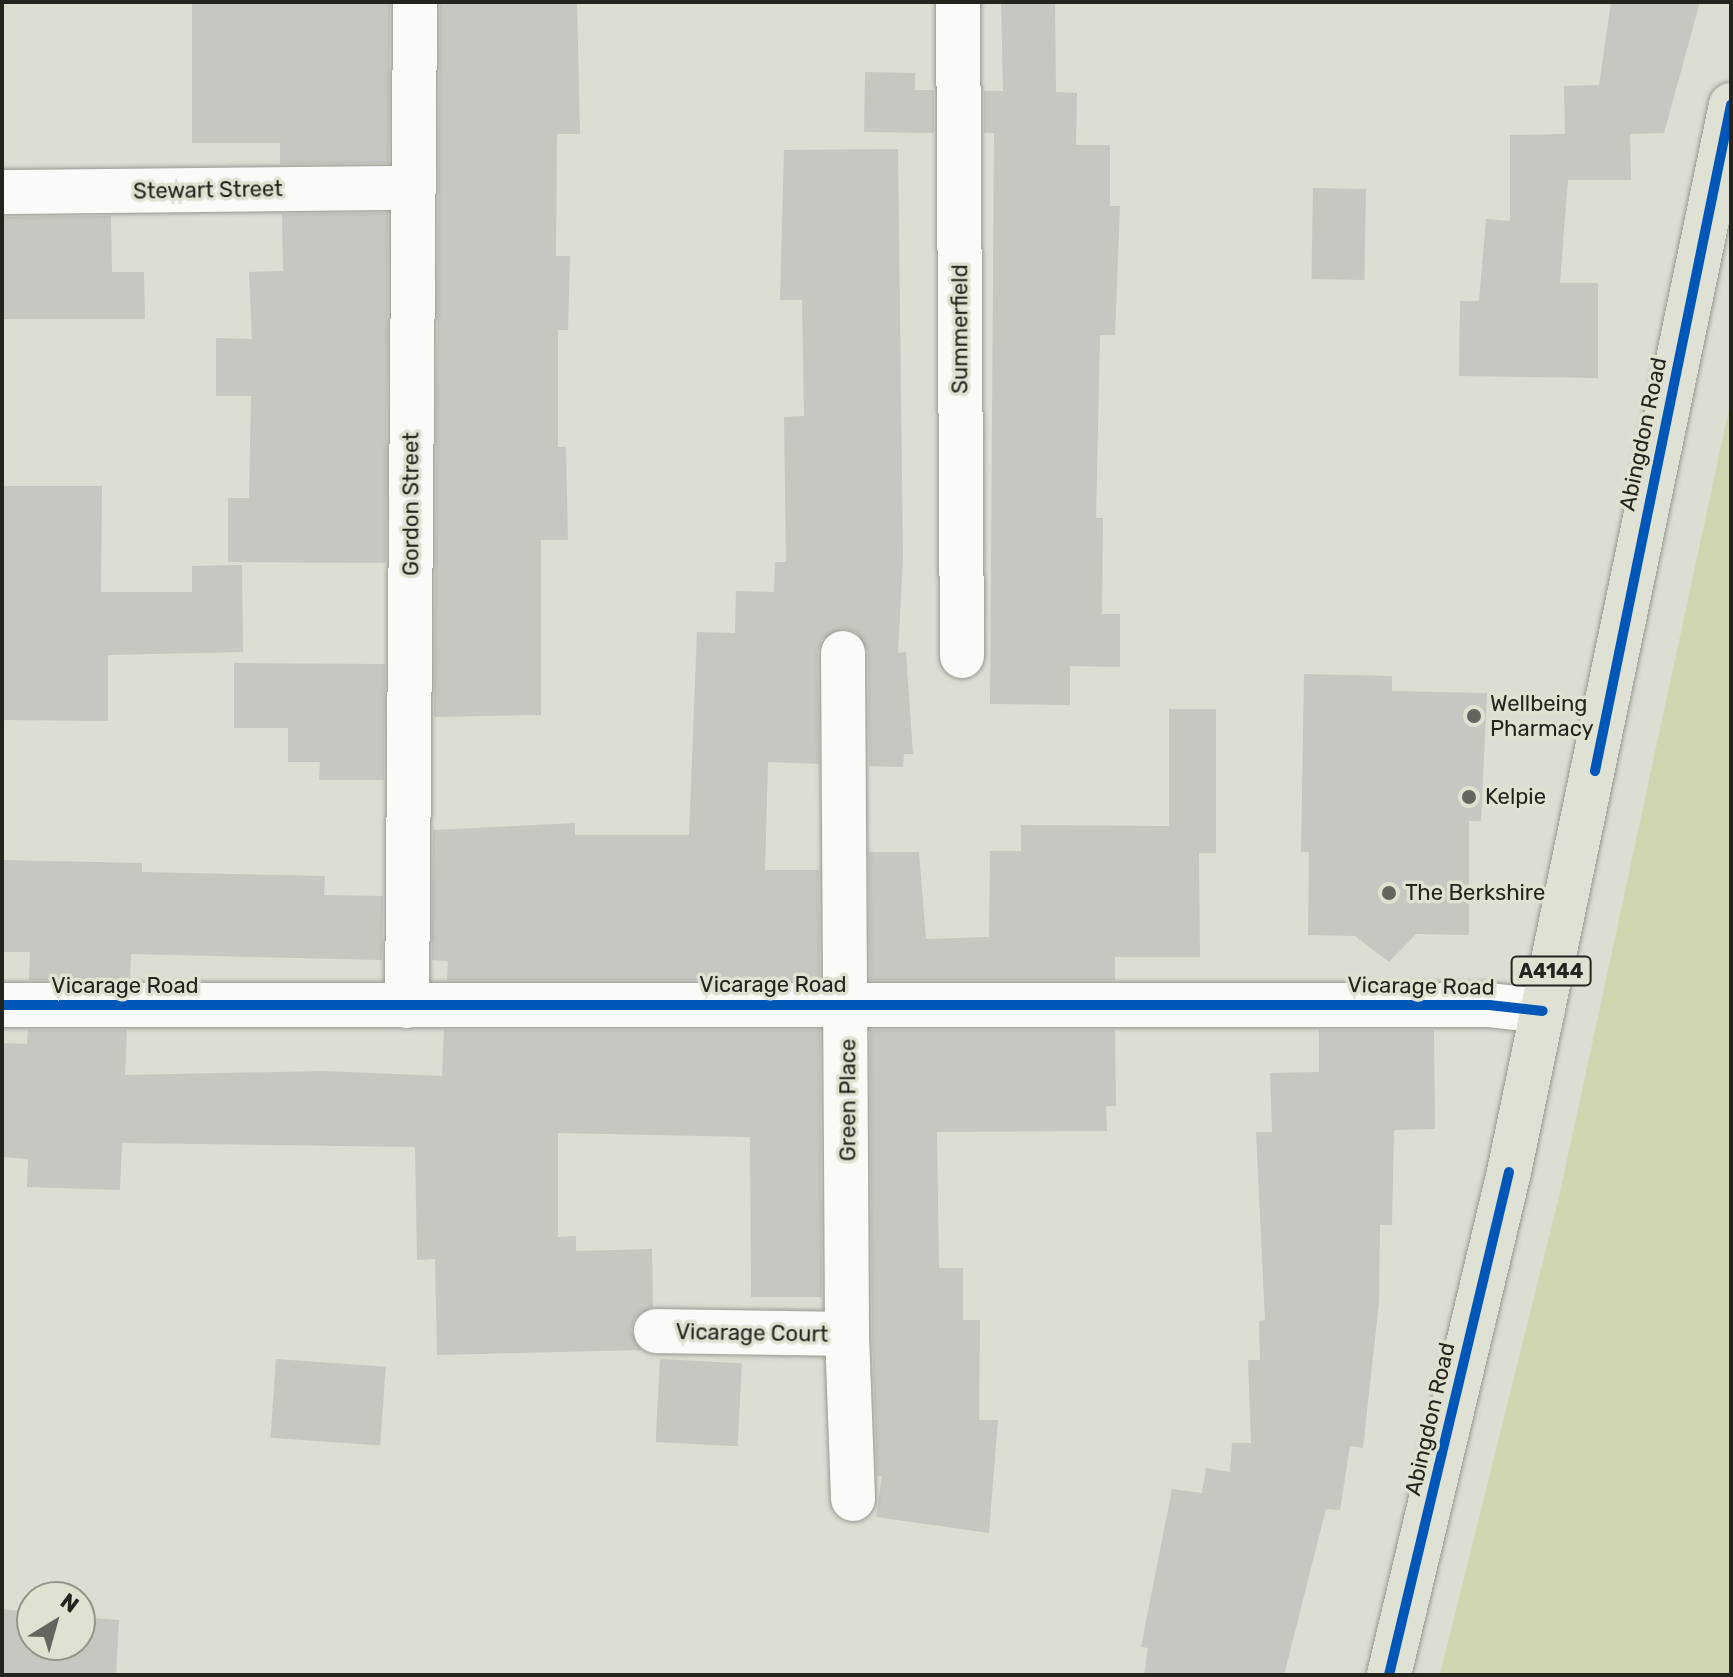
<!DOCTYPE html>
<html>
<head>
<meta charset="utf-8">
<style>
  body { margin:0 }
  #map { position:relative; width:1733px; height:1677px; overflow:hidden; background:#dcded4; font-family:Rubik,sans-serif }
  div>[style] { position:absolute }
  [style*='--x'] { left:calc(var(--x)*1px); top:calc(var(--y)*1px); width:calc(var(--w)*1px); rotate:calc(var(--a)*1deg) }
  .green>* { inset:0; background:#d0d6b0 }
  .building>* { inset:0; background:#c5c7c0; transform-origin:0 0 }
  .roads { filter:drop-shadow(0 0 2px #979891) drop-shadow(0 0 2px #979891) }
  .street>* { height:44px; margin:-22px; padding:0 22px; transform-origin:22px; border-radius:22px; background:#fafaf9 }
  .primary>* { height:44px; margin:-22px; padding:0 22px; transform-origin:22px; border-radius:22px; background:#dfe1d4 }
  .cycleway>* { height:10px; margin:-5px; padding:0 5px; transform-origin:5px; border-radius:5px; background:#0057b8 }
  .dots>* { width:22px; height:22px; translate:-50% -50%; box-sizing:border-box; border:4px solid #dfe1d1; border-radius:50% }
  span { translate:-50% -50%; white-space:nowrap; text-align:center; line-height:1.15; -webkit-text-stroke:7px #dfe1d1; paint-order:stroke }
  .shield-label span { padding:2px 6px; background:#dfe1d1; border:2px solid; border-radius:6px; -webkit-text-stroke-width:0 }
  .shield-label { font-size:20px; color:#23241e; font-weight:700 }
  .street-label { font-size:22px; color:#23241e }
  .poi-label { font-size:22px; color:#23241e }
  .left { translate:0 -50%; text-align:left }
  .frame { position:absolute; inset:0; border:4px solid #23241e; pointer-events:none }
  .north { position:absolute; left:16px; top:1581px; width:80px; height:80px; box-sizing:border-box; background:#dfe1d1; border:2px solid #949589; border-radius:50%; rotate:37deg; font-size:22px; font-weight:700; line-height:32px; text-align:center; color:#23241e }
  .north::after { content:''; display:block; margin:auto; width:28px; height:36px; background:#64655e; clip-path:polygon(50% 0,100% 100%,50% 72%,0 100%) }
</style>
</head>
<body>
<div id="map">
  <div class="green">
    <i style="clip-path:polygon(1731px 400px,1731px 1675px,1440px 1675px,1561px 1188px)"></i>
  </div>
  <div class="building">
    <i style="clip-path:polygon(192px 2px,390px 2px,389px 163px,280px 164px,280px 143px,192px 143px)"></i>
    <i style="clip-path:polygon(440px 2px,577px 2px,580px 134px,557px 134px,556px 256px,570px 256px,568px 330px,558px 330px,558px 447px,566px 447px,568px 540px,541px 540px,541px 715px,434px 717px)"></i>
    <i style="clip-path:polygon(1001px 2px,1055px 2px,1056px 92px,1077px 93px,1076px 145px,1110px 145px,1110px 206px,1120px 206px,1115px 335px,1100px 335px,1096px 518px,1103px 518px,1102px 614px,1120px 614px,1120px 667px,1070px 666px,1070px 705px,990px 704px,994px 133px,984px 133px,984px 91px,1003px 91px)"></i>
    <i style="clip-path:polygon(1611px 2px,1700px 2px,1664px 133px,1630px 134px,1631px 180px,1568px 180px,1560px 283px,1598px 283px,1598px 378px,1459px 376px,1460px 301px,1479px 301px,1486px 219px,1510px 221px,1510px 135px,1565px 134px,1564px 86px,1599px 85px)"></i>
    <i style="clip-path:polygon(865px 72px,915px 73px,915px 90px,934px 90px,934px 133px,864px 132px)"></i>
    <i style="clip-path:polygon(898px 149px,903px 558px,898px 653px,906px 652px,913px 754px,904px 754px,903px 767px,869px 766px,868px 652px,856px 632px,842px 628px,822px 640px,818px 652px,819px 764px,768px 762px,765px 870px,819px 870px,820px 980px,447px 980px,448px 961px,432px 960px,433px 830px,575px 823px,575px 835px,689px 835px,697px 632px,735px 633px,736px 591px,774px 592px,775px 562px,786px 562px,784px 417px,804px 416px,802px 300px,780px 300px,784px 150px)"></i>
    <i style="left:1313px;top:188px;width:53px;height:91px;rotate:1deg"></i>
    <i style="clip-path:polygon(388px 213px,386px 563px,228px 562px,228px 498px,249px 498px,251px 396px,216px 396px,216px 338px,252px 339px,249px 272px,283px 271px,282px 214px)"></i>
    <i style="clip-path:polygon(111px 216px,112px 272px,144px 272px,145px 319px,2px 319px,2px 217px)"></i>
    <i style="clip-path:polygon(2px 486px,102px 486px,101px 592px,192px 592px,192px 566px,242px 565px,243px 652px,108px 655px,108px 721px,2px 720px)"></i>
    <i style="clip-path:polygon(234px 663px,385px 664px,384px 780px,319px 780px,320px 762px,288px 762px,288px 728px,234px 728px)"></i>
    <i style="clip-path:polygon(1304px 674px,1392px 676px,1392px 691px,1487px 693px,1481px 821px,1469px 821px,1469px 935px,1416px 934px,1389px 962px,1355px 936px,1308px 935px,1309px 852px,1301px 852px)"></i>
    <i style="clip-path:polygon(1169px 709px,1216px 709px,1216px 853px,1199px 853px,1200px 957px,1115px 957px,1115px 980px,870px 980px,869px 852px,919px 852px,926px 939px,989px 937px,990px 851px,1021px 851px,1021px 825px,1169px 826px)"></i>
    <i style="clip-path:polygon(2px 860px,142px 863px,142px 872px,325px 876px,324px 895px,383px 896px,382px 960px,131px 954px,130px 980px,29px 980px,30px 952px,2px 952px)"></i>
    <i style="clip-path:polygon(28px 1030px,127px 1030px,125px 1075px,324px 1071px,442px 1076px,444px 1030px,820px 1030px,822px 1297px,751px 1297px,750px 1137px,558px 1133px,558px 1237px,576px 1236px,576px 1251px,652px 1249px,653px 1307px,635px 1318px,631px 1330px,641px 1350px,437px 1355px,435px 1259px,417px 1260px,415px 1147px,122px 1143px,120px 1190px,27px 1187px,28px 1159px,2px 1157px,2px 1043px,27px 1044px)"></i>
    <i style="clip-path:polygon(870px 1030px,1115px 1030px,1116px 1106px,1106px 1106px,1107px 1131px,937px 1132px,939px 1268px,963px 1268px,963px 1320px,980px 1320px,979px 1420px,998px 1420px,989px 1533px,876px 1517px,882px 1476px,877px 1476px,872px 1333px)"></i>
    <i style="clip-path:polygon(1319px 1030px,1434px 1030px,1435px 1129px,1394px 1130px,1392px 1225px,1380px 1225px,1379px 1303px,1363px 1448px,1350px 1446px,1340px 1510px,1326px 1509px,1284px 1675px,1144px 1675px,1148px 1648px,1141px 1647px,1172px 1489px,1202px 1493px,1206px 1468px,1230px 1472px,1232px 1443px,1251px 1443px,1248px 1360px,1260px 1360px,1259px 1321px,1265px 1320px,1256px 1132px,1272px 1132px,1270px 1073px,1319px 1072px)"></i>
    <i style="left:276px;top:1359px;width:110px;height:79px;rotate:4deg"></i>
    <i style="left:660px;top:1359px;width:82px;height:83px;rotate:3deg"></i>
    <i style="clip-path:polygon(2px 1609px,32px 1612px,32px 1645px,80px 1645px,80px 1617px,119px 1620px,116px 1675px,2px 1675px)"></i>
  </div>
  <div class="roads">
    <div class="street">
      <i style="--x:958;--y:2;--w:654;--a:89.65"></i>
      <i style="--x:2;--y:192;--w:412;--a:-0.6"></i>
      <i style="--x:843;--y:653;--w:681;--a:89.66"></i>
      <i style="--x:847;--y:1334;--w:165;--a:87.9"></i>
      <i style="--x:2;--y:1005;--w:1487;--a:0"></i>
      <i style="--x:1489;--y:1005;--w:54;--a:6.3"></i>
      <i style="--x:407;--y:1006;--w:1004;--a:-89.54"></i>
      <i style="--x:656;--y:1331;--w:191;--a:0.9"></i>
    </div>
    <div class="primary">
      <i style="--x:1389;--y:1675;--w:517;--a:-76.58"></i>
      <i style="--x:1509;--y:1172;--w:1090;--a:-78.25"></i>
    </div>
  </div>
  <div class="cycleway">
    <i style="--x:1595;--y:771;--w:680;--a:-78.46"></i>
    <i style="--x:2;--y:1005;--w:1487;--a:0"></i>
    <i style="--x:1489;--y:1005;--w:54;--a:6.3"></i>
    <i style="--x:1389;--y:1675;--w:517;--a:-76.58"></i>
  </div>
  <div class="dots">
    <i style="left:1474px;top:716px;background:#64655e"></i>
    <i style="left:1469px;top:797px;background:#64655e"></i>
    <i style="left:1389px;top:893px;background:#64655e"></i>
  </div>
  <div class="shield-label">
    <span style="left:1551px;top:971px">A4144</span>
  </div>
  <div class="street-label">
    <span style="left:208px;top:190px;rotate:-1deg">Stewart Street</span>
    <span style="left:960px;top:329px;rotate:-90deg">Summerfield</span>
    <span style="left:1643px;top:434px;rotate:-78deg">Abingdon Road</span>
    <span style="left:411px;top:504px;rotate:-90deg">Gordon Street</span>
    <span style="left:773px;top:985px">Vicarage Road</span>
    <span style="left:125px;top:986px">Vicarage Road</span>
    <span style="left:1421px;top:986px;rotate:1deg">Vicarage Road</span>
    <span style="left:848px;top:1100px;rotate:-90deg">Green Place</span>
    <span style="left:752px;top:1333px;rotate:1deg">Vicarage Court</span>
    <span style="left:1430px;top:1419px;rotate:-77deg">Abingdon Road</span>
  </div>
  <div class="poi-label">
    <span class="left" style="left:1490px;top:716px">Wellbeing<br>Pharmacy</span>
    <span class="left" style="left:1485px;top:797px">Kelpie</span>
    <span class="left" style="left:1405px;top:893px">The Berkshire</span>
  </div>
  <div class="frame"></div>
  <div class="north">N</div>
</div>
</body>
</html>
